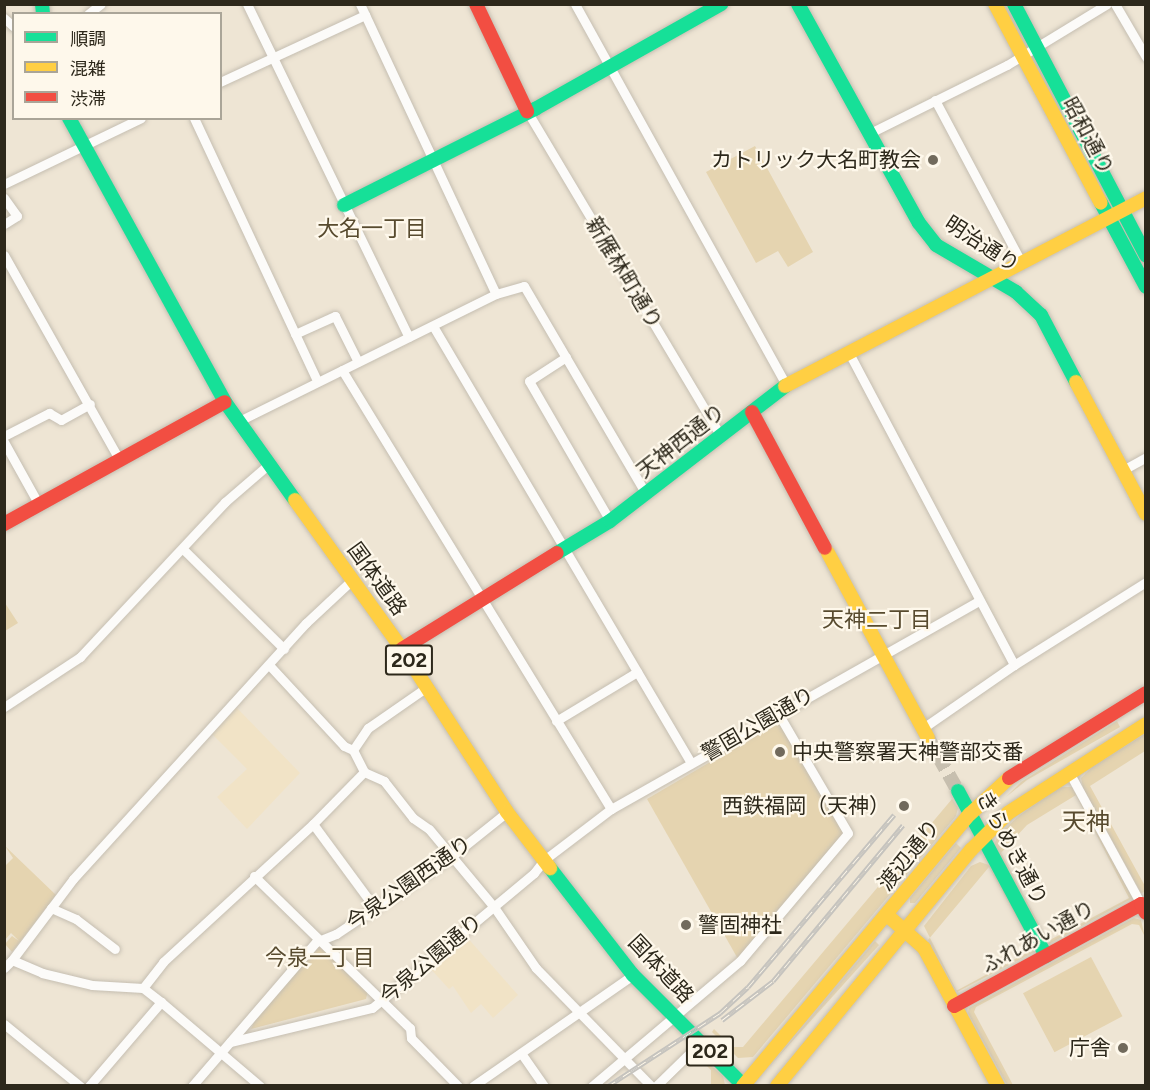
<!DOCTYPE html>
<html>
<head>
<meta charset="utf-8">
<style>
  body { margin:0 }
  #map { position:relative; width:1150px; height:1090px; overflow:hidden; background:#eee5d4; font-family:Figtree,"Noto Sans JP",sans-serif }
  div>[style] { position:absolute }
  [style*='--x'] { left:calc(var(--x)*1px); top:calc(var(--y)*1px); width:calc(var(--w)*1px); rotate:calc(var(--a)*1deg) }
  .built>* { inset:0; background:#f1e3c6 }
  .green>* { inset:0; background:#e5d4b0; transform-origin:0 0 }
  .secondary-tunnel>* { height:14px; margin-top:-7px; transform-origin:0; background:repeating-linear-gradient(90deg,#c7bfaf 0 14px,transparent 0 21px) }
  .roads { filter:drop-shadow(0 0 2px #c5beb1) drop-shadow(0 0 2px #c5beb1) }
  .street>* { height:9px; margin:-4.5px; padding:0 4.5px; transform-origin:4.5px; border-radius:4.5px; background:#fcfbf9 }
  .fast>* { height:14px; margin:-7px; padding:0 7px; transform-origin:7px; border-radius:7px; background:#16e098 }
  .slow>* { height:14px; margin:-7px; padding:0 7px; transform-origin:7px; border-radius:7px; background:#ffcf43 }
  .jam>* { height:14px; margin:-7px; padding:0 7px; transform-origin:7px; border-radius:7px; background:#f24e42 }
  .rail>* { height:5px; margin-top:-2.5px; transform-origin:0; background:repeating-linear-gradient(90deg,#fef8eb 0 9px,#c5c3be 0 18px); box-sizing:border-box; border-block:2px solid #c5c3be }
  .dots>* { width:16px; height:16px; translate:-50% -50%; box-sizing:border-box; border:3px solid #fef8eb; border-radius:50% }
  span { translate:-50% -50%; white-space:nowrap; text-align:center; line-height:1.15; -webkit-text-stroke:4.5px #fef8eb; paint-order:stroke }
  .shield-label span { padding:2px 4px; background:#fef8eb; border:2px solid; border-radius:4px; -webkit-text-stroke-width:0 }
  .shield-label { font-size:20px; color:#2d281b; font-weight:700 }
  .street-label { font-size:21px; color:#2d281b }
  .poi-label { font-size:21px; color:#2d281b }
  .right { translate:-100% -50%; text-align:right }
  .left { translate:0 -50%; text-align:left }
  .neighbourhood-label { font-size:22px; color:#584b2f }
  .quarter-label { font-size:24px; color:#584b2f }
  .frame { position:absolute; inset:0; border:6px solid #2d281b; pointer-events:none }
  .legend { position:absolute; left:12px; top:12px; width:210px; height:108px; box-sizing:border-box; background:#fef8eb; border:2px solid #aaa598; margin:0; padding:8px 10px; list-style:none; font-size:18px; color:#2d281b }
  .legend li { display:flex; align-items:center; gap:12px; height:30px }
  .legend b { width:30px; border:2px solid #aaa598 }
</style>
</head>
<body>
<div id="map">
  <div class="built">
    <i style="clip-path:polygon(237px 708px,300px 773px,247px 829px,217px 797px,247px 769px,211px 733px)"></i>
    <i style="clip-path:polygon(465px 935px,518px 995px,493px 1018px,481px 1004px,471px 1013px,453px 986px,449px 989px,429px 967px)"></i>
  </div>
  <div class="green">
    <i style="clip-path:polygon(1034px 57px,1104px 187px,1101px 189px,1032px 58px)"></i>
    <i style="clip-path:polygon(755px 146px,813px 252px,788px 267px,778px 251px,756px 263px,706px 172px)"></i>
    <i style="clip-path:polygon(5px 603px,18px 623px,5px 631px,4px 631px)"></i>
    <i style="clip-path:polygon(780px 721px,846px 833px,738px 959px,647px 799px)"></i>
    <i style="clip-path:polygon(1117px 721px,1120px 727px,1027px 780px,1006px 797px,1021px 782px)"></i>
    <i style="clip-path:polygon(1145px 734px,1145px 751px,1090px 786px,1145px 886px,1145px 892px,1141px 893px,1083px 788px,1081px 778px,1092px 767px)"></i>
    <i style="clip-path:polygon(evenodd,1060px 787px,1072px 787px,1133px 898px,1049px 944px,1045px 943px,994px 845px,998px 835px,1020px 815px,1060px 787px,1076px 795px,1129px 898px,1048px 941px,1001px 853px,1027px 825px,1076px 795px)"></i>
    <i style="clip-path:polygon(952px 799px,958px 808px,956px 816px,753px 1057px,738px 1058px,712px 1032px,714px 1029px,732px 1047px,743px 1047px)"></i>
    <i style="clip-path:polygon(956px 843px,961px 848px,915px 903px,910px 903px,910px 898px)"></i>
    <i style="clip-path:polygon(5px 846px,56px 895px,12px 952px,5px 944px,12px 936px,19px 941px,11px 933px,5px 940px,5px 866px,13px 858px)"></i>
    <i style="clip-path:polygon(evenodd,980px 862px,992px 866px,1036px 951px,957px 992px,924px 926px,971px 866px,980px 862px,989px 867px,1034px 949px,956px 991px,928px 940px,989px 867px)"></i>
    <i style="clip-path:polygon(1134px 918px,1141px 920px,1145px 937px,1139px 925px,1132px 924px,976px 1007px,974px 1012px,1013px 1085px,1007px 1085px,968px 1013px,969px 1008px)"></i>
    <i style="clip-path:polygon(875px 941px,879px 945px,770px 1066px)"></i>
    <i style="clip-path:polygon(318px 946px,324px 946px,368px 990px,366px 999px,251px 1029px,258px 1013px)"></i>
    <i style="left:1091px;top:957px;width:67px;height:77px;rotate:62deg"></i>
    <i style="clip-path:polygon(696px 1053px,723px 1076px,725px 1085px,711px 1085px,711px 1070px,696px 1055px,665px 1085px,660px 1086px)"></i>
  </div>
  <div class="secondary-tunnel">
    <i style="--x:928;--y:738;--w:61;--a:60.5"></i>
  </div>
  <div class="roads">
    <div class="street">
      <i style="--x:247;--y:4;--w:370;--a:64.1"></i>
      <i style="--x:360;--y:4;--w:320;--a:64.9"></i>
      <i style="--x:575;--y:4;--w:436;--a:61"></i>
      <i style="--x:1115;--y:4;--w:61;--a:59.7"></i>
      <i style="--x:88;--y:14;--w:16;--a:-38"></i>
      <i style="--x:4;--y:18;--w:13;--a:42"></i>
      <i style="--x:220;--y:82;--w:160;--a:-24.8"></i>
      <i style="--x:935;--y:100;--w:183;--a:62"></i>
      <i style="--x:527;--y:111;--w:378;--a:59.2"></i>
      <i style="--x:194;--y:118;--w:290;--a:64.9"></i>
      <i style="--x:868;--y:134;--w:155;--a:-26.4"></i>
      <i style="--x:1007;--y:65;--w:117;--a:-31.4"></i>
      <i style="--x:4;--y:184;--w:152;--a:-25.7"></i>
      <i style="--x:4;--y:198;--w:22;--a:54"></i>
      <i style="--x:17;--y:216;--w:15;--a:148"></i>
      <i style="--x:4;--y:255;--w:234;--a:60.6"></i>
      <i style="--x:433;--y:326;--w:507;--a:59.44"></i>
      <i style="--x:295;--y:334;--w:44;--a:-24.2"></i>
      <i style="--x:335;--y:316;--w:51;--a:63.4"></i>
      <i style="--x:849;--y:353;--w:353;--a:62.1"></i>
      <i style="--x:566;--y:357;--w:44;--a:147"></i>
      <i style="--x:529;--y:381;--w:162;--a:59.9"></i>
      <i style="--x:342;--y:370;--w:515;--a:58.5"></i>
      <i style="--x:239;--y:421;--w:287;--a:-26.3"></i>
      <i style="--x:496;--y:294;--w:29;--a:-16"></i>
      <i style="--x:524;--y:286;--w:241;--a:59.6"></i>
      <i style="--x:4;--y:436;--w:51;--a:-27.1"></i>
      <i style="--x:49;--y:413;--w:14;--a:30"></i>
      <i style="--x:61;--y:420;--w:33;--a:-29"></i>
      <i style="--x:4;--y:442;--w:72;--a:60.9"></i>
      <i style="--x:1123;--y:470;--w:26;--a:-29"></i>
      <i style="--x:183;--y:549;--w:142;--a:44.7"></i>
      <i style="--x:270;--y:666;--w:109;--a:47.2"></i>
      <i style="--x:344;--y:746;--w:10;--a:24"></i>
      <i style="--x:4;--y:707;--w:91;--a:-33.3"></i>
      <i style="--x:80;--y:657;--w:212;--a:-46.9"></i>
      <i style="--x:225;--y:502;--w:58;--a:-40.8"></i>
      <i style="--x:556;--y:721;--w:95;--a:-31.2"></i>
      <i style="--x:923;--y:728;--w:111;--a:-34.7"></i>
      <i style="--x:1014;--y:665;--w:156;--a:-32.2"></i>
      <i style="--x:353;--y:750;--w:27;--a:-56"></i>
      <i style="--x:368;--y:728;--w:72;--a:-34.8"></i>
      <i style="--x:353;--y:750;--w:25;--a:63"></i>
      <i style="--x:364;--y:772;--w:22;--a:24"></i>
      <i style="--x:384;--y:781;--w:47;--a:51.9"></i>
      <i style="--x:413;--y:818;--w:19;--a:35"></i>
      <i style="--x:429;--y:829;--w:102;--a:50.2"></i>
      <i style="--x:494;--y:907;--w:74;--a:55.5"></i>
      <i style="--x:536;--y:968;--w:165;--a:45.7"></i>
      <i style="--x:1069;--y:772;--w:150;--a:61.4"></i>
      <i style="--x:313;--y:824;--w:104;--a:53.6"></i>
      <i style="--x:254;--y:876;--w:218;--a:44.3"></i>
      <i style="--x:410;--y:1028;--w:10;--a:84"></i>
      <i style="--x:411;--y:1038;--w:67;--a:45.6"></i>
      <i style="--x:51;--y:908;--w:27;--a:24"></i>
      <i style="--x:76;--y:919;--w:49;--a:37.6"></i>
      <i style="--x:12;--y:960;--w:101;--a:-53"></i>
      <i style="--x:73;--y:879;--w:346;--a:-47.7"></i>
      <i style="--x:306;--y:623;--w:63;--a:-43.1"></i>
      <i style="--x:4;--y:968;--w:11;--a:-45"></i>
      <i style="--x:12;--y:960;--w:33;--a:23"></i>
      <i style="--x:42;--y:973;--w:51;--a:13.5"></i>
      <i style="--x:92;--y:985;--w:51;--a:3.4"></i>
      <i style="--x:143;--y:988;--w:23;--a:38"></i>
      <i style="--x:143;--y:988;--w:33;--a:-52"></i>
      <i style="--x:163;--y:962;--w:204;--a:-42.6"></i>
      <i style="--x:313;--y:824;--w:73;--a:-45.6"></i>
      <i style="--x:4;--y:1024;--w:98;--a:39.2"></i>
      <i style="--x:230;--y:1042;--w:146;--a:-13.5"></i>
      <i style="--x:372;--y:1008;--w:211;--a:-39.8"></i>
      <i style="--x:534;--y:873;--w:16;--a:-52"></i>
      <i style="--x:544;--y:860;--w:84;--a:-37.3"></i>
      <i style="--x:611;--y:809;--w:422;--a:-29.5"></i>
      <i style="--x:521;--y:1053;--w:40;--a:55.1"></i>
      <i style="--x:89;--y:1086;--w:111;--a:-49.4"></i>
      <i style="--x:161;--y:1002;--w:130;--a:40.3"></i>
      <i style="--x:192;--y:1086;--w:190;--a:-49.3"></i>
      <i style="--x:316;--y:942;--w:22;--a:-22"></i>
      <i style="--x:336;--y:934;--w:140;--a:-33.9"></i>
      <i style="--x:452;--y:856;--w:70;--a:-38.7"></i>
      <i style="--x:473;--y:1086;--w:195;--a:-34.8"></i>
      <i style="--x:592;--y:1086;--w:194;--a:-40.2"></i>
      <i style="--x:740;--y:961;--w:167;--a:-49.8"></i>
      <i style="--x:848;--y:833;--w:139;--a:-120.3"></i>
      <i style="--x:656;--y:1086;--w:63;--a:-44.4"></i>
    </div>
    <div class="fast">
      <i style="--x:42;--y:4;--w:10;--a:84"></i>
      <i style="--x:798;--y:4;--w:250;--a:61.1"></i>
      <i style="--x:919;--y:223;--w:28;--a:52"></i>
      <i style="--x:936;--y:245;--w:93;--a:30.4"></i>
      <i style="--x:1016;--y:292;--w:34;--a:43"></i>
      <i style="--x:1041;--y:315;--w:76;--a:62.4"></i>
      <i style="--x:1014;--y:4;--w:284;--a:62.3"></i>
      <i style="--x:69;--y:118;--w:324;--a:61.2"></i>
      <i style="--x:225;--y:402;--w:120;--a:54.5"></i>
      <i style="--x:1101;--y:203;--w:95;--a:61.8"></i>
      <i style="--x:344;--y:205;--w:214;--a:-26.7"></i>
      <i style="--x:535;--y:109;--w:214;--a:-29.4"></i>
      <i style="--x:557;--y:553;--w:62;--a:-31.1"></i>
      <i style="--x:610;--y:521;--w:221;--a:-37.6"></i>
      <i style="--x:958;--y:791;--w:187;--a:61.9"></i>
      <i style="--x:550;--y:868;--w:135;--a:52.2"></i>
      <i style="--x:633;--y:975;--w:157;--a:45"></i>
    </div>
    <div class="slow">
      <i style="--x:995;--y:4;--w:225;--a:62"></i>
      <i style="--x:1076;--y:382;--w:149;--a:62.1"></i>
      <i style="--x:785;--y:386;--w:407;--a:-27.5"></i>
      <i style="--x:295;--y:500;--w:183;--a:54.3"></i>
      <i style="--x:402;--y:649;--w:194;--a:57.2"></i>
      <i style="--x:507;--y:812;--w:71;--a:52.5"></i>
      <i style="--x:828;--y:553;--w:210;--a:61.6"></i>
      <i style="--x:887;--y:915;--w:50;--a:41.7"></i>
      <i style="--x:924;--y:948;--w:157;--a:61.8"></i>
      <i style="--x:743;--y:1086;--w:354;--a:-50.2"></i>
      <i style="--x:970;--y:814;--w:53;--a:-42.7"></i>
      <i style="--x:777;--y:1086;--w:306;--a:-50.6"></i>
      <i style="--x:971;--y:850;--w:52;--a:-45"></i>
      <i style="--x:1008;--y:813;--w:164;--a:-32.8"></i>
    </div>
    <div class="jam">
      <i style="--x:476;--y:4;--w:119;--a:64.5"></i>
      <i style="--x:752;--y:412;--w:154;--a:61.8"></i>
      <i style="--x:4;--y:524;--w:252;--a:-28.9"></i>
      <i style="--x:402;--y:649;--w:182;--a:-31.8"></i>
      <i style="--x:1009;--y:778;--w:161;--a:-31.8"></i>
      <i style="--x:954;--y:1006;--w:213;--a:-28.6"></i>
      <i style="--x:1141;--y:904;--w:10;--a:61"></i>
    </div>
  </div>
  <div class="rail">
    <i style="--x:722;--y:1020;--w:64;--a:-37.4"></i>
    <i style="--x:773;--y:981;--w:203;--a:-50.2"></i>
    <i style="--x:608;--y:1086;--w:134;--a:-33.1"></i>
    <i style="--x:720;--y:1013;--w:38;--a:-43"></i>
    <i style="--x:748;--y:987;--w:226;--a:-49.7"></i>
  </div>
  <div class="dots">
    <i style="left:933px;top:160px;background:#716a5c"></i>
    <i style="left:780px;top:752px;background:#716a5c"></i>
    <i style="left:904px;top:806px;background:#716a5c"></i>
    <i style="left:686px;top:925px;background:#716a5c"></i>
    <i style="left:1123px;top:1048px;background:#716a5c"></i>
  </div>
  <div class="shield-label">
    <span style="left:409px;top:660px">202</span>
    <span style="left:710px;top:1051px">202</span>
  </div>
  <div class="street-label">
    <span style="left:1088px;top:136px;rotate:62deg">昭和通り</span>
    <span style="left:982px;top:244px;rotate:33deg">明治通り</span>
    <span style="left:624px;top:273px;rotate:59deg">新雁林町通り</span>
    <span style="left:681px;top:441px;rotate:-38deg">天神西通り</span>
    <span style="left:377px;top:579px;rotate:54deg">国体道路</span>
    <span style="left:758px;top:724px;rotate:-30deg">警固公園通り</span>
    <span style="left:1012px;top:848px;rotate:62deg">きらめき通り</span>
    <span style="left:909px;top:855px;rotate:-51deg">渡辺通り</span>
    <span style="left:409px;top:883px;rotate:-35deg">今泉公園西通り</span>
    <span style="left:1038px;top:937px;rotate:-29deg">ふれあい通り</span>
    <span style="left:431px;top:959px;rotate:-40deg">今泉公園通り</span>
    <span style="left:661px;top:969px;rotate:47deg">国体道路</span>
  </div>
  <div class="poi-label">
    <span class="right" style="left:921px;top:160px">カトリック大名町教会</span>
    <span class="left" style="left:792px;top:752px">中央警察署天神警部交番</span>
    <span class="right" style="left:890px;top:806px">西鉄福岡（天神）</span>
    <span class="left" style="left:698px;top:925px">警固神社</span>
    <span class="right" style="left:1111px;top:1048px">庁舎</span>
  </div>
  <div class="neighbourhood-label">
    <span style="left:372px;top:229px">大名一丁目</span>
    <span style="left:877px;top:620px">天神二丁目</span>
    <span style="left:320px;top:958px">今泉一丁目</span>
  </div>
  <div class="quarter-label">
    <span style="left:1086px;top:822px">天神</span>
  </div>
  <div class="frame"></div>
  <ul class="legend">
  <li><b style="height:8px;background:#16e098"></b>順調</li>
  <li><b style="height:8px;background:#ffcf43"></b>混雑</li>
  <li><b style="height:8px;background:#f24e42"></b>渋滞</li>
  </ul>
</div>
</body>
</html>
